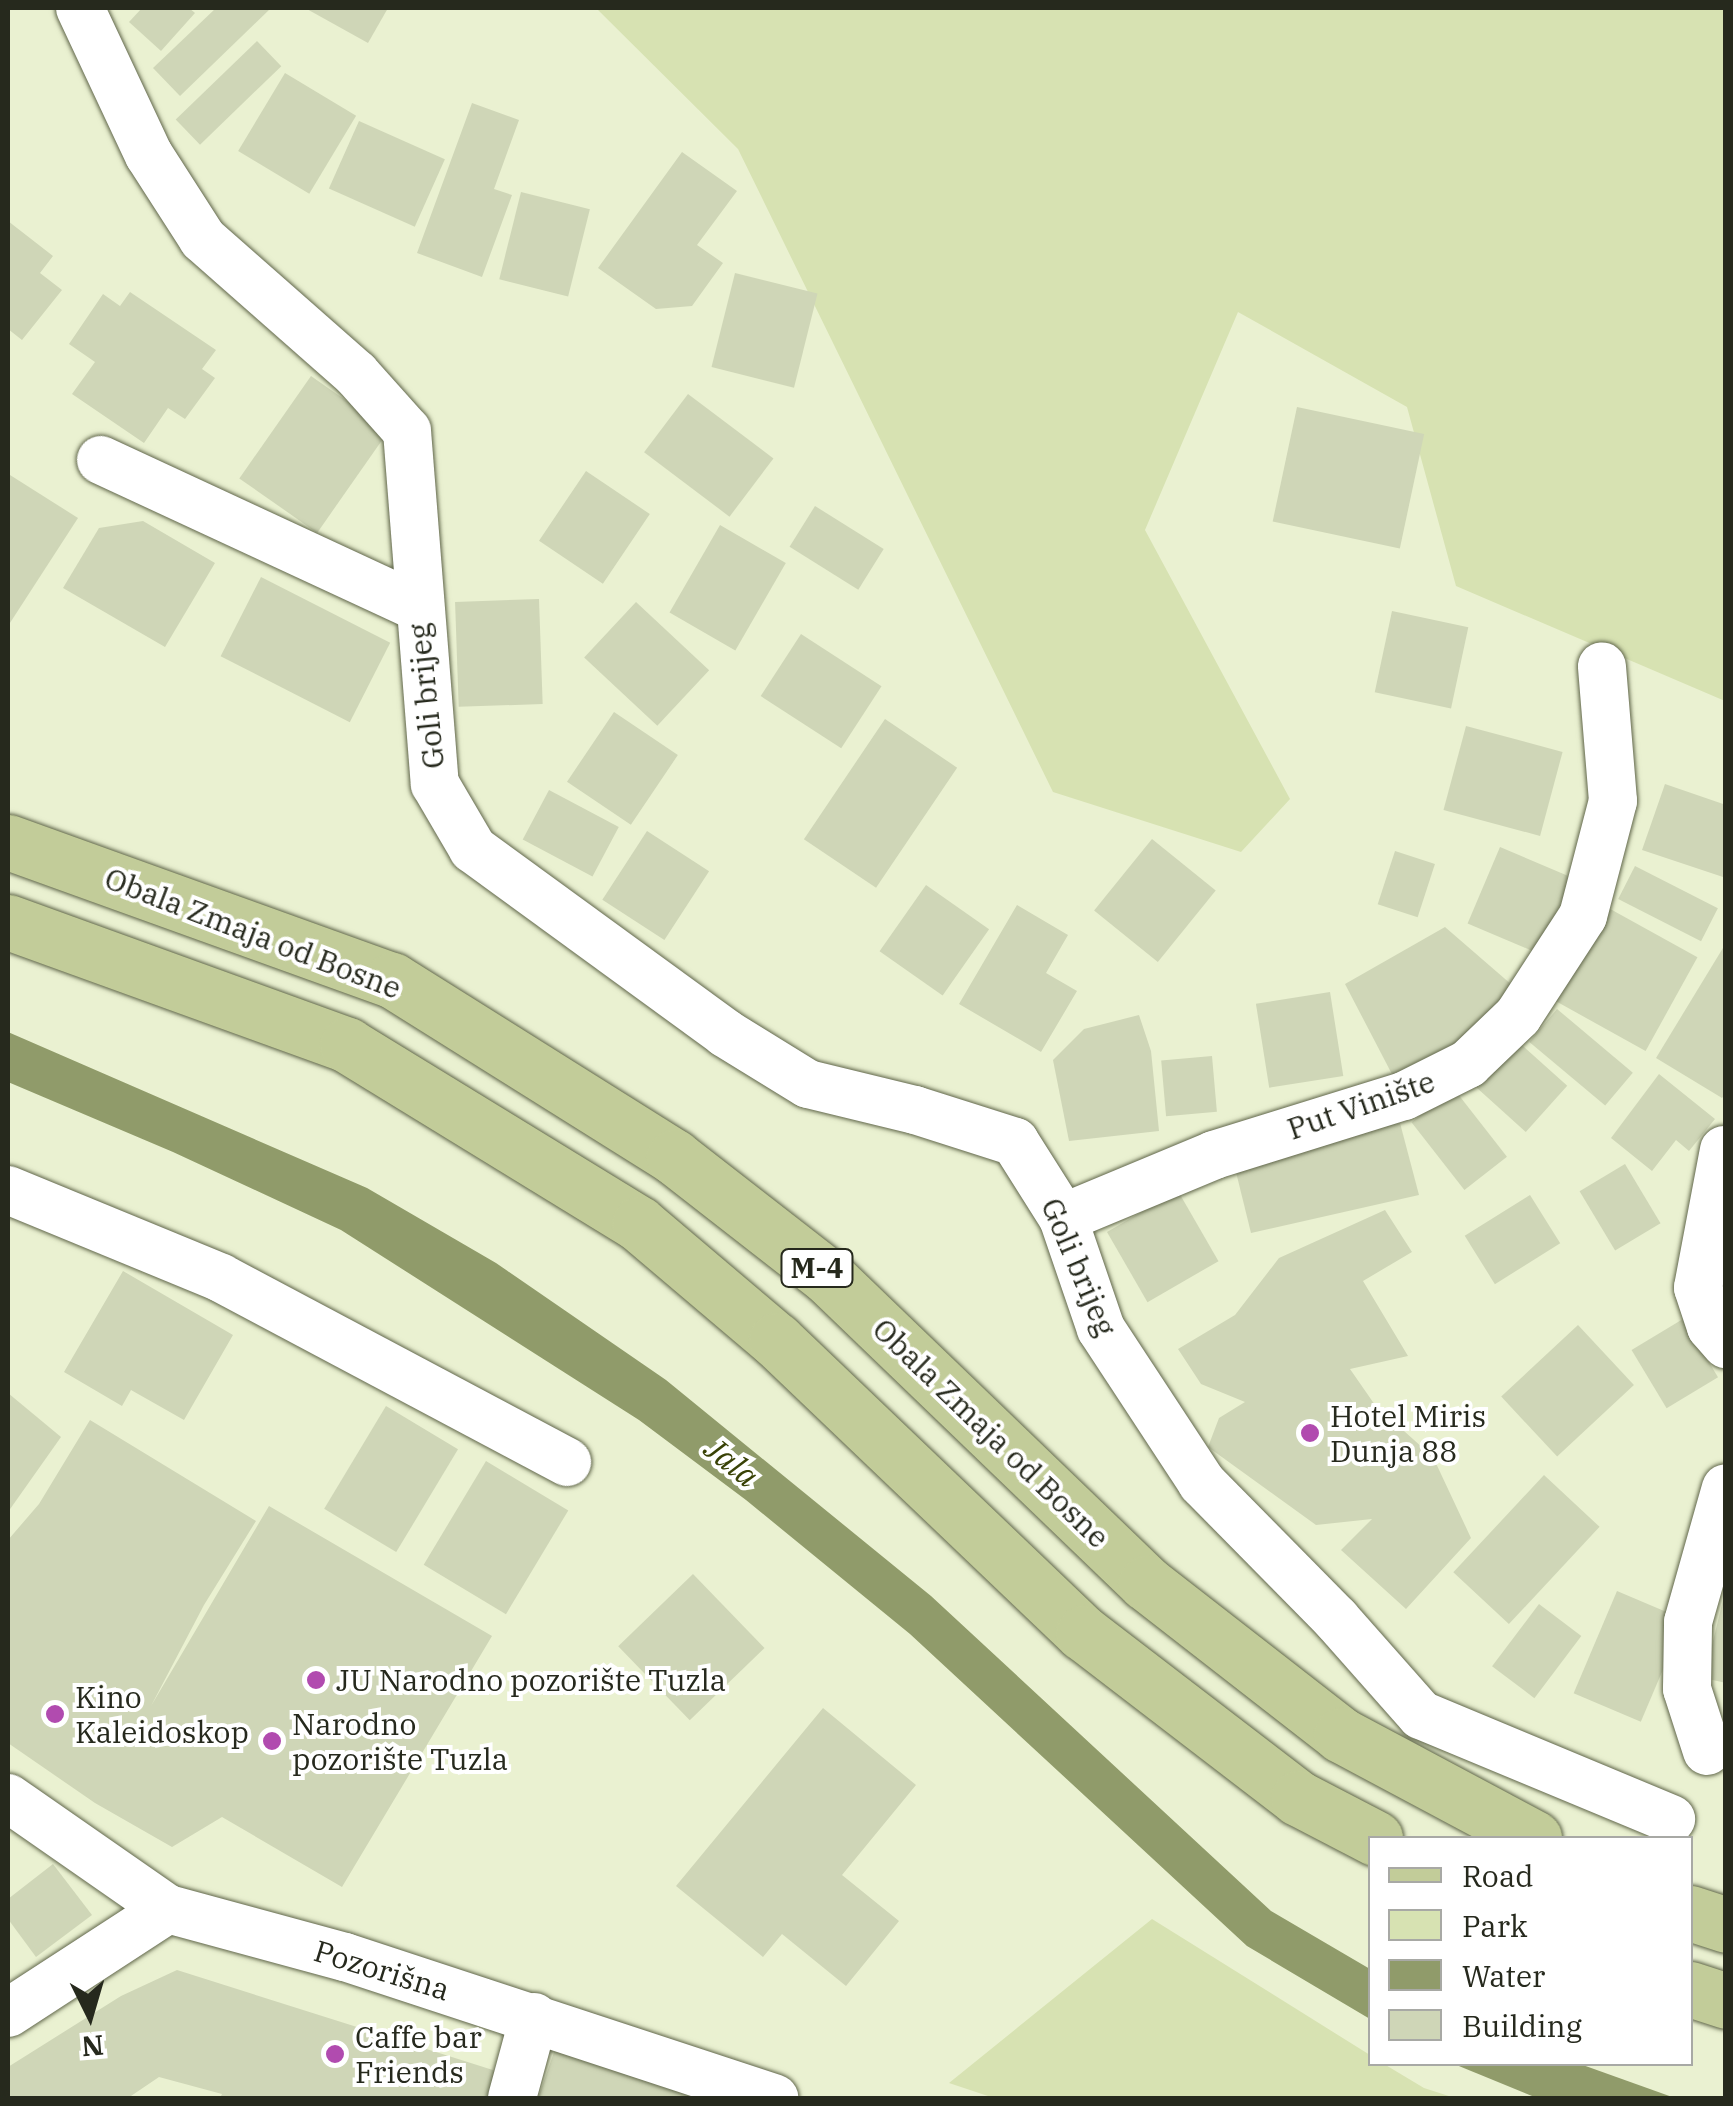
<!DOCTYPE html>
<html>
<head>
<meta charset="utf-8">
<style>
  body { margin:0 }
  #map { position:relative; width:1733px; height:2106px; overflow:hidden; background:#eaf1d1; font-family:"IBM Plex Serif",serif }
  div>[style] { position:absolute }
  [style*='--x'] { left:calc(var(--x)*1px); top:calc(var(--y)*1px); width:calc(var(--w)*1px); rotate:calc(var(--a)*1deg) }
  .green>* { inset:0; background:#d7e2b2 }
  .water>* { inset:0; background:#909b6a }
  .building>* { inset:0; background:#cfd6b7; transform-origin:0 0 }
  .roads { filter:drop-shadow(0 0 2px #60664a) drop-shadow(0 0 2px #60664a) }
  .street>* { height:48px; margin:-24px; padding:0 24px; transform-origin:24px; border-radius:24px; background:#fff }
  .primary>* { height:55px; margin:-27.5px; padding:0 27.5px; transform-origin:27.5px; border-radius:27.5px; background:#c2cc99 }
  .dots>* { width:28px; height:28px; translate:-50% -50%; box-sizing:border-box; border:5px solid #fff; border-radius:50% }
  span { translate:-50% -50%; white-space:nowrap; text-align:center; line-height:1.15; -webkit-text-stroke:8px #fff; paint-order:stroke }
  .shield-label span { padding:2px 8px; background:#fff; border:2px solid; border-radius:8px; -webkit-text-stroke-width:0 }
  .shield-label { font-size:28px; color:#26291d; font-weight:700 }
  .street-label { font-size:30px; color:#26291d }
  .poi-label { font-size:30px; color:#26291d }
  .left { translate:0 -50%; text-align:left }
  .water-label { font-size:32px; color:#394206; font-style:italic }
  .frame { position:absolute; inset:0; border:10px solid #26291d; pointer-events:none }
  .legend { position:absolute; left:1368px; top:1836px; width:325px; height:230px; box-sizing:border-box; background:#fff; border:2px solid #a8a9a5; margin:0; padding:12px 18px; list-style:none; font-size:30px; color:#26291d }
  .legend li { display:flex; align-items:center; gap:20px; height:50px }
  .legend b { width:50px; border:2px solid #a8a9a5 }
  .north { position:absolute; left:40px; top:1966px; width:100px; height:100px; -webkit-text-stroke:8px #fff; paint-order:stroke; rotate:175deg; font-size:28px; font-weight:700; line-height:40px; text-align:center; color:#26291d }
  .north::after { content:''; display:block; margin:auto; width:35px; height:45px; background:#26291d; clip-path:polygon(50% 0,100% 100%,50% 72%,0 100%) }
</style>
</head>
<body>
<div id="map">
  <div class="green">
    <i style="clip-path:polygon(596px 8px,1725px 8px,1725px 701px,1456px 586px,1407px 407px,1238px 312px,1145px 530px,1290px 799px,1241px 852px,1053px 792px,738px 149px)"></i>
    <i style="clip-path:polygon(1152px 1919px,1370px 2055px,1370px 2064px,1384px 2064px,1424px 2088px,1455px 2098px,994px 2098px,949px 2083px)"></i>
  </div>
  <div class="water">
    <i style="clip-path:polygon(8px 1032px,367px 1188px,496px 1263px,666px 1380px,931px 1596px,1271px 1911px,1370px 1969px,1370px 2019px,1247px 1946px,910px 1634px,746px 1500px,639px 1420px,341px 1230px,173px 1152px,8px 1082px)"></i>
    <i style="clip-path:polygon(1454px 2064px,1580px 2064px,1675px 2098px,1537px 2098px)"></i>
  </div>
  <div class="building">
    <i style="clip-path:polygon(142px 8px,189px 8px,195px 13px,161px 51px,129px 22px)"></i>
    <i style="clip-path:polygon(216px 8px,271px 8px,180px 96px,153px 68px)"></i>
    <i style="clip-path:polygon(305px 8px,388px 8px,368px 43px)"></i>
    <i style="left:257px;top:41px;width:35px;height:113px;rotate:46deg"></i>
    <i style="left:285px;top:73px;width:83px;height:91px;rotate:31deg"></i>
    <i style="clip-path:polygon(472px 103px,519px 120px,494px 189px,512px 195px,482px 277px,417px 253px)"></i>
    <i style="left:359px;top:121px;width:94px;height:74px;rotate:24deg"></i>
    <i style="clip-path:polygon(682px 152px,737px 191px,697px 245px,723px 263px,692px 306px,656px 309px,598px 268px)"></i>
    <i style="left:521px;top:192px;width:71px;height:90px;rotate:14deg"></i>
    <i style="clip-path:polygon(8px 221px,53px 256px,40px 273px,62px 290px,22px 340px,8px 329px)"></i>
    <i style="left:735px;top:273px;width:85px;height:97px;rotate:14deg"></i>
    <i style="clip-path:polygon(130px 292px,216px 350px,202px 369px,215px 378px,185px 419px,168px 408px,144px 443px,72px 394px,95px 362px,69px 344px,103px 294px,120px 306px)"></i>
    <i style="left:311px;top:376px;width:95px;height:125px;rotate:35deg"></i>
    <i style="left:688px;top:394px;width:107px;height:73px;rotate:37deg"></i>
    <i style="left:1297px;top:407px;width:130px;height:117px;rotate:12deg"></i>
    <i style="left:586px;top:471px;width:77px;height:84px;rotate:34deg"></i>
    <i style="clip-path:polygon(10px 475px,78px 518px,8px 626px,8px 478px)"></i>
    <i style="left:815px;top:506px;width:81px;height:48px;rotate:32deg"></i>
    <i style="clip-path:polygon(143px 521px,215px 563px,165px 647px,63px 588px,99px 528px)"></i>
    <i style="left:720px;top:525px;width:76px;height:101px;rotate:30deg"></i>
    <i style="left:261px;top:577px;width:145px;height:89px;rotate:27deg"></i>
    <i style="left:539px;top:599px;width:105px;height:84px;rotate:88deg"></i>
    <i style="left:636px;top:602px;width:100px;height:76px;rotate:43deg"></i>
    <i style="left:1392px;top:611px;width:78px;height:83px;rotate:12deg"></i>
    <i style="left:801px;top:634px;width:96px;height:74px;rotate:33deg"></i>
    <i style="left:614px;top:712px;width:77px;height:84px;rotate:34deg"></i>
    <i style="left:885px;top:719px;width:87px;height:145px;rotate:34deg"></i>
    <i style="left:1466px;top:726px;width:100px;height:87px;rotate:15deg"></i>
    <i style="clip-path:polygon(1665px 784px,1726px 805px,1726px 878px,1642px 850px)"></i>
    <i style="left:549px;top:790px;width:79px;height:56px;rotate:28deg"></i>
    <i style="left:647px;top:831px;width:74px;height:82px;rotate:33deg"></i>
    <i style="left:1152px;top:839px;width:82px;height:92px;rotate:39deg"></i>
    <i style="left:1500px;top:847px;width:78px;height:83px;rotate:23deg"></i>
    <i style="left:1395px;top:851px;width:42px;height:56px;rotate:18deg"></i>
    <i style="left:1635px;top:866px;width:93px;height:37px;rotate:27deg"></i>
    <i style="left:926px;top:885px;width:77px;height:81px;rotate:35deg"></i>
    <i style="clip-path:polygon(1017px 905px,1068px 935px,1046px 973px,1077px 991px,1041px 1052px,959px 1004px)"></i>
    <i style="left:1603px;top:905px;width:108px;height:107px;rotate:29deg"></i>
    <i style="clip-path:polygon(1445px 927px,1512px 985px,1464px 1042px,1394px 1078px,1345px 984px)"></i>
    <i style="clip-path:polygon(1726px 943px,1726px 1093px,1722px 1098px,1656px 1058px)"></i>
    <i style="left:1330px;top:992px;width:85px;height:75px;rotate:81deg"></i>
    <i style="left:1557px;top:1009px;width:99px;height:43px;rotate:40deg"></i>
    <i style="clip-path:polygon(1139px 1015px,1151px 1051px,1159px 1131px,1069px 1141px,1053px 1060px,1084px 1029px)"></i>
    <i style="left:1513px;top:1037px;width:73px;height:62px;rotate:42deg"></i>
    <i style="left:1212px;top:1056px;width:56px;height:51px;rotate:85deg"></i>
    <i style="clip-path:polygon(1659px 1074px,1715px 1119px,1689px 1151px,1676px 1140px,1652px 1171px,1611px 1138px)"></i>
    <i style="left:1454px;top:1089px;width:86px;height:54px;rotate:52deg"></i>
    <i style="clip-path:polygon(1400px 1123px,1419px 1195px,1251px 1233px,1234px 1164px,1357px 1129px)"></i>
    <i style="left:1625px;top:1164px;width:69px;height:53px;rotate:59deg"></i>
    <i style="left:1178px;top:1191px;width:81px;height:82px;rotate:60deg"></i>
    <i style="left:1530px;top:1195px;width:57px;height:77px;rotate:58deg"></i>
    <i style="clip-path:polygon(1385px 1210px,1412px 1252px,1363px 1281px,1408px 1356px,1350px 1369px,1375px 1405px,1433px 1457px,1471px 1538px,1406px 1609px,1341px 1550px,1372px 1519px,1316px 1525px,1208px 1447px,1219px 1418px,1245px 1402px,1201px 1384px,1178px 1349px,1235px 1315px,1279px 1258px)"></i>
    <i style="clip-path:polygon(123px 1271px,233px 1335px,184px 1420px,131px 1390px,122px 1406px,64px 1372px)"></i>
    <i style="left:1683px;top:1319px;width:68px;height:60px;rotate:59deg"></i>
    <i style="left:1578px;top:1325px;width:82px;height:105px;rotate:47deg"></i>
    <i style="clip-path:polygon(8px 1393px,61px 1437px,8px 1512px)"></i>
    <i style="left:386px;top:1406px;width:84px;height:120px;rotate:31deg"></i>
    <i style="clip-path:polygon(90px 1420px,256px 1521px,204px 1605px,151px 1706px,269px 1506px,492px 1636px,342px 1887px,222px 1817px,172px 1847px,95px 1803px,8px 1743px,8px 1540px,39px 1504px)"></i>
    <i style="left:486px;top:1461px;width:96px;height:121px;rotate:31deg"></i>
    <i style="left:1544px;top:1475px;width:76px;height:133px;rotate:43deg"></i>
    <i style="left:693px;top:1574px;width:103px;height:104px;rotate:46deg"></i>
    <i style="left:1617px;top:1591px;width:73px;height:111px;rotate:23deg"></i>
    <i style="clip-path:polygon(1724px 1596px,1726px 1596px,1726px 1683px,1704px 1678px)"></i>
    <i style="left:1539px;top:1604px;width:53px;height:78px;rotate:37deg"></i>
    <i style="clip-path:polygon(823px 1708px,916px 1785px,842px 1875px,899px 1921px,846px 1986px,782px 1934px,763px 1957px,676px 1886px)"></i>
    <i style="clip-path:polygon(53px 1864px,92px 1915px,36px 1957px,8px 1919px,8px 1899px)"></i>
    <i style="clip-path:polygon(177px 1970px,496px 2071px,488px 2098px,220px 2098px,222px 2094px,159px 2077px,128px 2098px,8px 2098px,8px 2067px,121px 1996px)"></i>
    <i style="clip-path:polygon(559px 2038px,702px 2087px,697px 2098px,538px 2098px)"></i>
  </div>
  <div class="roads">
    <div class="street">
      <i style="--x:80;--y:8;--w:162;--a:64.9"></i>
      <i style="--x:149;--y:155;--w:100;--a:57.3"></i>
      <i style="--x:203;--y:239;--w:204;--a:41.4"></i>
      <i style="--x:356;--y:374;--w:76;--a:48.2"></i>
      <i style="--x:407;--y:431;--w:354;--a:85.5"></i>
      <i style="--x:435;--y:784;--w:75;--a:59.7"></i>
      <i style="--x:473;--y:849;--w:312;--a:36.1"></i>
      <i style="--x:725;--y:1033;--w:97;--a:31.6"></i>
      <i style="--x:808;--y:1084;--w:110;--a:13.7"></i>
      <i style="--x:915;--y:1110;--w:105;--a:17.7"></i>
      <i style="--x:1015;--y:1142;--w:90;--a:57.7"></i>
      <i style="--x:1063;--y:1218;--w:117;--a:71.1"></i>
      <i style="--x:1101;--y:1329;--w:184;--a:56.7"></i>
      <i style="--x:1202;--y:1483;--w:191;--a:45.4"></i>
      <i style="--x:1336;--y:1619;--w:128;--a:48.5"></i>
      <i style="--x:1421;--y:1715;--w:271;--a:22.6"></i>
      <i style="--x:101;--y:460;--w:349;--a:24.9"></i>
      <i style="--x:1724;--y:1150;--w:140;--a:100.7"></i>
      <i style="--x:1698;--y:1288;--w:41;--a:71.6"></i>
      <i style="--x:1711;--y:1327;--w:23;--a:49"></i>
      <i style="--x:8;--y:1190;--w:230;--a:22.4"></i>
      <i style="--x:221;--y:1278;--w:392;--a:28"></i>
      <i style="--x:1063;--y:1218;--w:164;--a:-22.6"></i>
      <i style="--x:1214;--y:1155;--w:199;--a:-17.3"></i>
      <i style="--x:1404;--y:1096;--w:72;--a:-26.6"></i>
      <i style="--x:1468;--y:1064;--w:69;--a:-43.8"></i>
      <i style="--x:1518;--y:1016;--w:119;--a:-57"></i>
      <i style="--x:1583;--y:916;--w:119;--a:-75.4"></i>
      <i style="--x:1613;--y:801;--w:135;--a:-94.7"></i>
      <i style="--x:1707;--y:1751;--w:65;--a:-107.9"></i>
      <i style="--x:1687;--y:1689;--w:67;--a:-89.1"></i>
      <i style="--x:1688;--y:1622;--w:139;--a:-74.2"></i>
      <i style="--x:8;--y:1798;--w:195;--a:34.8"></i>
      <i style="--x:168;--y:1909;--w:183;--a:15.2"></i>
      <i style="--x:345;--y:1957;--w:452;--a:18.2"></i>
      <i style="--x:8;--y:2013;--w:191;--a:-33"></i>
      <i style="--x:512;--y:2098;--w:84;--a:-74.8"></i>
    </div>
    <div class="primary">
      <i style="--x:8;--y:842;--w:408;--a:19.8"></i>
      <i style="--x:392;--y:980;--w:333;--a:32.1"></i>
      <i style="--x:674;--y:1157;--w:195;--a:37.9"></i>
      <i style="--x:828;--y:1277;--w:441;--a:43.9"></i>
      <i style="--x:1146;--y:1583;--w:247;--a:37.9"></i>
      <i style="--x:1341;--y:1735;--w:219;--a:28.1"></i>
      <i style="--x:8;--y:922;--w:361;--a:19.9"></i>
      <i style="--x:347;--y:1045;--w:342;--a:31.5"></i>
      <i style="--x:639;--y:1224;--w:180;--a:40.3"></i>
      <i style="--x:776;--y:1340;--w:424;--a:43.7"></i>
      <i style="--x:1083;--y:1633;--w:271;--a:37.5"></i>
      <i style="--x:1298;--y:1798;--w:87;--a:27.5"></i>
      <i style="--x:1690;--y:1913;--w:38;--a:18"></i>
      <i style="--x:1690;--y:1989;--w:38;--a:18"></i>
    </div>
  </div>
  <div class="dots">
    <i style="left:1310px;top:1433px;background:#b14baf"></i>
    <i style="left:316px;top:1680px;background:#b14baf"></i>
    <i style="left:55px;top:1714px;background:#b14baf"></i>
    <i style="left:272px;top:1741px;background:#b14baf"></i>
    <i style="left:335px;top:2054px;background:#b14baf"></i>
  </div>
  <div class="shield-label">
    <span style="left:817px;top:1268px">M-4</span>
  </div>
  <div class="street-label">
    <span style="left:426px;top:696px;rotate:-96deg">Goli brijeg</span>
    <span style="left:253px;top:933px;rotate:21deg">Obala Zmaja od Bosne</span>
    <span style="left:1361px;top:1105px;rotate:-19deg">Put Vinište</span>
    <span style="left:1079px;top:1267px;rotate:67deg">Goli brijeg</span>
    <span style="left:991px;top:1433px;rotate:44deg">Obala Zmaja od Bosne</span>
    <span style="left:382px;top:1970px;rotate:17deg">Pozorišna</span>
  </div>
  <div class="poi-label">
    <span class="left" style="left:1330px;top:1433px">Hotel Miris<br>Dunja 88</span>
    <span class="left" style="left:336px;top:1680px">JU Narodno pozorište Tuzla</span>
    <span class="left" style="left:75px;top:1714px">Kino<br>Kaleidoskop</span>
    <span class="left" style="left:292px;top:1741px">Narodno<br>pozorište Tuzla</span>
    <span class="left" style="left:355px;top:2054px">Caffe bar<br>Friends</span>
  </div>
  <div class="water-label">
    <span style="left:732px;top:1462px;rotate:39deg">Jala</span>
  </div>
  <div class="frame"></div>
  <ul class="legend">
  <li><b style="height:12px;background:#c2cc99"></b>Road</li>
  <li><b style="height:28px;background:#d7e2b2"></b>Park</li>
  <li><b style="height:28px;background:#909b6a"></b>Water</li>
  <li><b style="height:28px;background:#cfd6b7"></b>Building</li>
  </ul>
  <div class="north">N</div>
</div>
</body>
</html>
